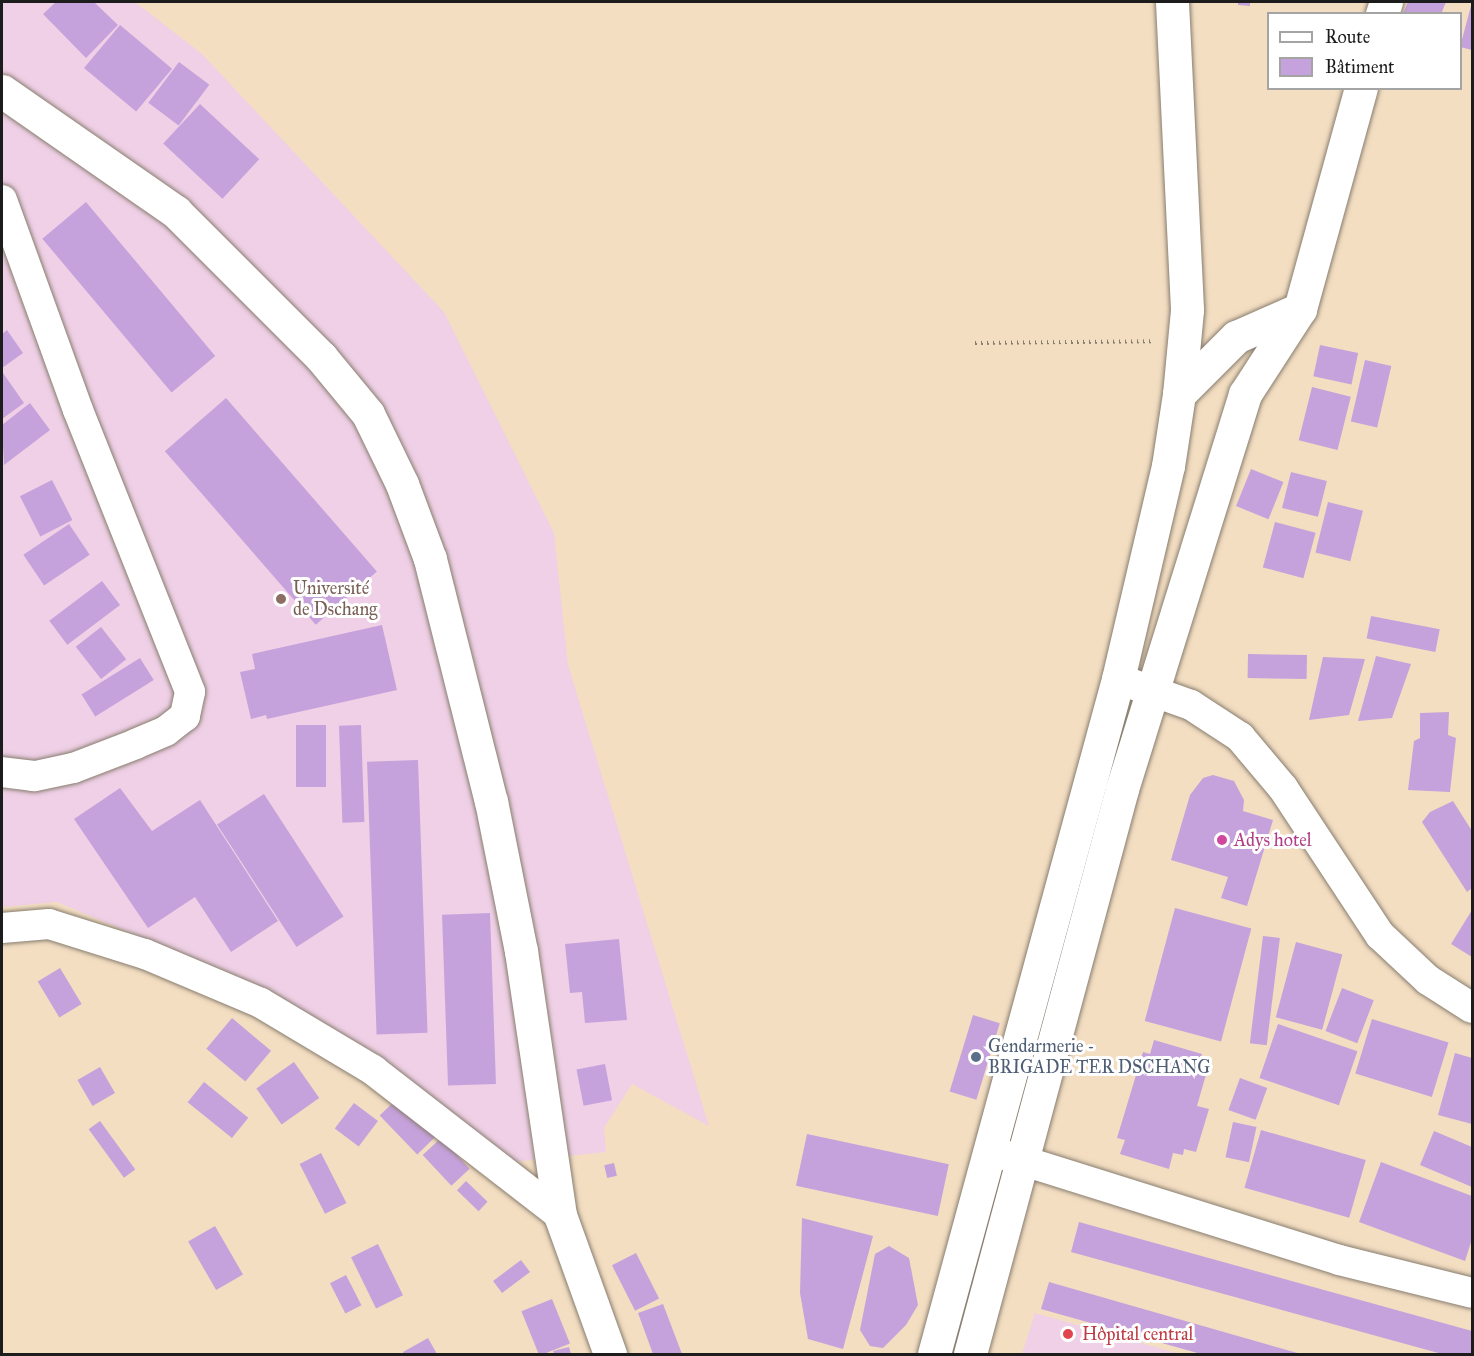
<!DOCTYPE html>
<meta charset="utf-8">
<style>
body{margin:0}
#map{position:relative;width:1474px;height:1356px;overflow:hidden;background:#f3dec2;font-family:"IM FELL Great Primer",serif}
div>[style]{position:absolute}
.built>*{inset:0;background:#efd0e6}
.building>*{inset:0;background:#c5a2db;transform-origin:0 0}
.path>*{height:4px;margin-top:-2px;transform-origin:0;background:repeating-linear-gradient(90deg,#887d6f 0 1.5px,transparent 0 6px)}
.roads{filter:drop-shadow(0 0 2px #887d6f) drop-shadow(0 0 2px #887d6f)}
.minor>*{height:30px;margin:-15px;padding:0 15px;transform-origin:15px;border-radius:15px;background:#fff}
.tertiary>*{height:33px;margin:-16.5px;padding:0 16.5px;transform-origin:16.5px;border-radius:16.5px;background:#fff}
.dots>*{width:16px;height:16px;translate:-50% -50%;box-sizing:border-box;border:3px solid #fff;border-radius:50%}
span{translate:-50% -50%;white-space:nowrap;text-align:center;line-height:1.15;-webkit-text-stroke:6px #fff;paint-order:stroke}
.education-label{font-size:18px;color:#785e54}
.left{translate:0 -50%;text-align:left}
.hotel-label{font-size:18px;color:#b23c85}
.service-label{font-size:18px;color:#4e5e75}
.health-label{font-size:18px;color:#be3a42}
.frame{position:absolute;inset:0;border:3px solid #1c1c1c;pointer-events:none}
.legend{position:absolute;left:1267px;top:12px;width:195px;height:78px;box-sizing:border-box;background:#fff;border:2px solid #a4a4a4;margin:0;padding:8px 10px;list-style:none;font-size:18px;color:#1c1c1c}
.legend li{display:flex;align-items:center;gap:12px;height:30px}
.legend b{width:30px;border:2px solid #a4a4a4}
</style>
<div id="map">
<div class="built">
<i style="clip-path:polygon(2px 2px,135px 2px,202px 54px,444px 312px,554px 533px,568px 665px,709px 1126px,632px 1084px,604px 1128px,606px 1152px,513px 1162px,261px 988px,57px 902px,2px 907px)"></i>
<i style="clip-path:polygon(1035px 1313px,1180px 1354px,1022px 1354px)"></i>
</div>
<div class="building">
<i style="clip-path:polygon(56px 2px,94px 2px,118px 25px,86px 58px,43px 14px)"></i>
<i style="clip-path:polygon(1238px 2px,1250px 2px,1250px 6px,1238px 5px)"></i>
<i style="clip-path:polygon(1408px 2px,1446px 2px,1441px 14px,1403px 14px)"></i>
<i style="clip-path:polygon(1472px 2px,1472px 50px,1460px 47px)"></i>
<i style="left:120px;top:25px;width:68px;height:56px;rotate:40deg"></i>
<i style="left:179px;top:62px;width:38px;height:51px;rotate:37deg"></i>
<i style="left:200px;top:104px;width:81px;height:54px;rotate:43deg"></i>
<i style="left:86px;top:202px;width:201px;height:57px;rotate:50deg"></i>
<i style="clip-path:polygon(7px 330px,23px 353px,2px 368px,2px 334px)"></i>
<i style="left:1320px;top:345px;width:39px;height:32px;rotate:12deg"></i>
<i style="left:1365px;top:360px;width:27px;height:63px;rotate:13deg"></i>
<i style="clip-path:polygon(3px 373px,24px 403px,2px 419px,2px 374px)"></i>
<i style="left:1312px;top:387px;width:40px;height:55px;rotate:14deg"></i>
<i style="left:226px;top:398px;width:230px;height:81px;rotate:49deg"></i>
<i style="clip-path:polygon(30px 403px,50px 430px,4px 465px,2px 425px)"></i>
<i style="left:1251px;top:469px;width:35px;height:40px;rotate:22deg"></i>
<i style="left:1291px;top:472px;width:37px;height:37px;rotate:14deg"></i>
<i style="left:52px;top:480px;width:45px;height:36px;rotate:63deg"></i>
<i style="left:1328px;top:502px;width:36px;height:52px;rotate:14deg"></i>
<i style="left:1275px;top:522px;width:42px;height:47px;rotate:15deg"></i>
<i style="left:69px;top:524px;width:37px;height:55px;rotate:56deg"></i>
<i style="left:102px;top:581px;width:30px;height:66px;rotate:53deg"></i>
<i style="left:1371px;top:616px;width:70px;height:23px;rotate:11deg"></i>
<i style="clip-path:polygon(382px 625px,397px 690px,267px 719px,266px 715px,251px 719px,240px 672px,255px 669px,252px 654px)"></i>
<i style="left:101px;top:627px;width:41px;height:32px;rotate:52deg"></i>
<i style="left:1248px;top:654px;width:59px;height:24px;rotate:1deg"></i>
<i style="clip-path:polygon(1376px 656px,1411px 664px,1392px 718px,1358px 721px)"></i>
<i style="clip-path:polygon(1323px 657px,1365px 659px,1349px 715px,1309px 720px)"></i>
<i style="left:140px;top:658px;width:26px;height:69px;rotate:58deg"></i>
<i style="clip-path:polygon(1449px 712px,1448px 735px,1456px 738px,1450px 792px,1408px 790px,1414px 741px,1420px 738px,1420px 713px)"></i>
<i style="left:296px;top:725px;width:30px;height:62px"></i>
<i style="left:361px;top:725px;width:97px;height:22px;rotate:88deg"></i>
<i style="left:418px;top:760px;width:273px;height:51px;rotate:88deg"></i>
<i style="clip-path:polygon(1213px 775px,1234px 781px,1244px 800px,1243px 811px,1273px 820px,1247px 906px,1221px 898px,1228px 877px,1171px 860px,1190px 795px,1203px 778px)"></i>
<i style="clip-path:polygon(120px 788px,152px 831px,200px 800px,278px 921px,231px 952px,195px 897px,148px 928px,74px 819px)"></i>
<i style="left:264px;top:794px;width:146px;height:56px;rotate:57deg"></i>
<i style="clip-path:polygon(1453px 801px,1472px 831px,1472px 888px,1467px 892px,1422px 822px,1430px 812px)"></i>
<i style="left:1175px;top:908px;width:79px;height:117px;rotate:15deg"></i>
<i style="clip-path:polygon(1472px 910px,1472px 957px,1451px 944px)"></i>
<i style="left:490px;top:913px;width:171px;height:48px;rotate:88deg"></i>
<i style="left:1263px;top:936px;width:17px;height:108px;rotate:7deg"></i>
<i style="clip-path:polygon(619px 939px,627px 1020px,585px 1023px,582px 992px,570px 993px,565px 944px)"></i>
<i style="left:1296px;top:942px;width:48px;height:78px;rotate:15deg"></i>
<i style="left:60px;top:968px;width:42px;height:26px;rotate:59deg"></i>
<i style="left:1342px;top:988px;width:34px;height:46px;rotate:21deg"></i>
<i style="left:973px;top:1015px;width:28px;height:80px;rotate:17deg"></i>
<i style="left:232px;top:1018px;width:51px;height:40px;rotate:40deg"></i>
<i style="left:1372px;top:1019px;width:80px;height:57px;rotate:17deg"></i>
<i style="left:1278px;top:1024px;width:84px;height:57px;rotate:19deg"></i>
<i style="clip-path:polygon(1154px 1040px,1202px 1054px,1198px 1068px,1207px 1071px,1197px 1106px,1209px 1109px,1196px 1152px,1184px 1149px,1183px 1155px,1173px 1153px,1169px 1169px,1120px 1154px,1125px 1140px,1117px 1138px,1143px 1052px,1150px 1054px)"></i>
<i style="clip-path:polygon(1455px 1053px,1472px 1058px,1472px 1124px,1438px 1115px)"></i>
<i style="left:294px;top:1062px;width:44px;height:46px;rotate:55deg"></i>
<i style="left:605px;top:1064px;width:37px;height:29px;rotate:79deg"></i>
<i style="left:100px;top:1067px;width:30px;height:26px;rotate:60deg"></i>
<i style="left:1240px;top:1078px;width:29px;height:34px;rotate:20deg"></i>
<i style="left:204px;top:1082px;width:57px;height:26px;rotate:39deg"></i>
<i style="left:402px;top:1094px;width:54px;height:31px;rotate:46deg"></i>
<i style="left:354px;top:1103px;width:30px;height:32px;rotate:37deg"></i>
<i style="left:100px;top:1121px;width:60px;height:14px;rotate:54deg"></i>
<i style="left:1233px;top:1122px;width:24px;height:36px;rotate:12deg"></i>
<i style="left:1261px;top:1130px;width:109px;height:60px;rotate:16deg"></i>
<i style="clip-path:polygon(1434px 1131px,1472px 1147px,1472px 1187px,1420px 1165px)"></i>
<i style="left:807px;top:1134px;width:145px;height:53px;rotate:12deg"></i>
<i style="left:441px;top:1138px;width:42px;height:25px;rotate:47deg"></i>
<i style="left:321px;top:1153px;width:56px;height:24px;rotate:63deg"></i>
<i style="clip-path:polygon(1381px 1162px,1472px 1196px,1472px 1239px,1465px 1261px,1359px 1222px)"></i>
<i style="left:614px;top:1163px;width:13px;height:10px;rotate:77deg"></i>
<i style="left:466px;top:1181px;width:30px;height:13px;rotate:44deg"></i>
<i style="clip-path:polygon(802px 1218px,873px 1236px,843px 1349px,808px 1339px,800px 1293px)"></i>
<i style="clip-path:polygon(1079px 1222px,1472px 1331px,1472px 1354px,1442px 1354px,1071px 1252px)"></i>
<i style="left:215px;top:1226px;width:56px;height:31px;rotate:60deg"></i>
<i style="left:378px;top:1244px;width:57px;height:30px;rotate:64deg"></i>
<i style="clip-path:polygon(889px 1246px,909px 1258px,918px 1305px,906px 1325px,883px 1348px,870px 1346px,860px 1330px,875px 1254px)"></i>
<i style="left:636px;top:1253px;width:51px;height:27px;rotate:63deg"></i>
<i style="left:521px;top:1260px;width:15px;height:35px;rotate:53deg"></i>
<i style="left:346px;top:1275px;width:34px;height:18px;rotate:63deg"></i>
<i style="clip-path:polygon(1049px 1282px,1301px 1354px,1201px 1354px,1041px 1309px)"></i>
<i style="left:552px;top:1299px;width:48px;height:33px;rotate:68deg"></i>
<i style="clip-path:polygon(663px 1304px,682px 1354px,653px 1354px,638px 1313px)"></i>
<i style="clip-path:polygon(428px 1338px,437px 1354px,404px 1354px,403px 1352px)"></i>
<i style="clip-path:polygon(569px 1347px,571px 1354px,554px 1354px,553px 1351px)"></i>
</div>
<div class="path">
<i style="left:975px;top:343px;width:178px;rotate:-0.6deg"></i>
</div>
<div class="roads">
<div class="minor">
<i style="left:2px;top:200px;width:223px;rotate:70.1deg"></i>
<i style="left:78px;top:410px;width:303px;rotate:68.3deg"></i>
<i style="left:190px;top:692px;width:25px;rotate:102deg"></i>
<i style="left:185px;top:716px;width:24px;rotate:142deg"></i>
<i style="left:166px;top:731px;width:33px;rotate:157deg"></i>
<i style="left:136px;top:744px;width:67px;rotate:159.1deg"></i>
<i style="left:73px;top:768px;width:40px;rotate:168deg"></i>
<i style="left:34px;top:776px;width:32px;rotate:-173deg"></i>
<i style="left:1118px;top:679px;width:77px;rotate:19.6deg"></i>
<i style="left:1191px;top:705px;width:59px;rotate:33.1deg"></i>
<i style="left:1240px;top:737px;width:67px;rotate:49.9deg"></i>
<i style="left:1283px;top:788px;width:176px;rotate:56.6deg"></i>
<i style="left:1380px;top:935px;width:66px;rotate:43.2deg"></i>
<i style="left:1428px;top:980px;width:52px;rotate:32.5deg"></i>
<i style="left:2px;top:928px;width:47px;rotate:-4.9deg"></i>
<i style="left:49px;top:924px;width:101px;rotate:17.4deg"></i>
<i style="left:145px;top:954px;width:126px;rotate:22.9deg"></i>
<i style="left:261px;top:1003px;width:131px;rotate:30.9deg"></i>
<i style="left:373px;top:1070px;width:237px;rotate:37.8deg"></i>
<i style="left:998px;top:1153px;width:357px;rotate:17.4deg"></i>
<i style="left:1339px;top:1260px;width:137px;rotate:13.9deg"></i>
</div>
<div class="tertiary">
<i style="left:1172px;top:2px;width:308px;rotate:87.2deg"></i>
<i style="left:1187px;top:310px;width:84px;rotate:95.4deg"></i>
<i style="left:1382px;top:14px;width:13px;rotate:-72deg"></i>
<i style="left:2px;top:91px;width:212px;rotate:34.8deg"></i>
<i style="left:176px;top:212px;width:205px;rotate:45deg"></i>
<i style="left:321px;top:357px;width:74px;rotate:50.5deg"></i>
<i style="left:368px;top:414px;width:78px;rotate:64.1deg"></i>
<i style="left:402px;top:484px;width:80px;rotate:69.5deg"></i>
<i style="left:430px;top:559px;width:250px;rotate:75.9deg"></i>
<i style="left:491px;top:801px;width:153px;rotate:78.7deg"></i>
<i style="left:521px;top:951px;width:267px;rotate:81.6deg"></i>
<i style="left:560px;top:1215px;width:148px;rotate:70.2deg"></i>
<i style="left:934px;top:1354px;width:700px;rotate:-74.75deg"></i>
<i style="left:1118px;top:679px;width:219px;rotate:-76.8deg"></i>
<i style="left:1168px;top:466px;width:73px;rotate:-81.3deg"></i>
<i style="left:1179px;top:394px;width:81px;rotate:-45deg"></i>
<i style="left:1236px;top:337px;width:70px;rotate:-23.6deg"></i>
<i style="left:970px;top:1354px;width:585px;rotate:-74.94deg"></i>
<i style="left:1122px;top:789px;width:414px;rotate:-72.7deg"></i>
<i style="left:1245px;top:394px;width:101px;rotate:-57.1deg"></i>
<i style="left:1300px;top:309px;width:229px;rotate:-74.6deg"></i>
</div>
</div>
<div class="dots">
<i style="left:281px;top:599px;background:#8d6e63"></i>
<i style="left:1222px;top:840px;background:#d1479c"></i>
<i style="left:976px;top:1057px;background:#5c6f8a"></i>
<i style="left:1068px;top:1334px;background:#e0444e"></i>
</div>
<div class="education-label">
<span class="left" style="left:293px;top:599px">Université<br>de Dschang</span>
</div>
<div class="hotel-label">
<span class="left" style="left:1234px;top:840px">Adys hotel</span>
</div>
<div class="service-label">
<span class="left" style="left:988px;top:1057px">Gendarmerie -<br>BRIGADE TER DSCHANG</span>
</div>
<div class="health-label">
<span class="left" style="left:1082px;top:1334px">Hôpital central</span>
</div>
<div class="frame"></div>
<ul class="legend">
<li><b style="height:8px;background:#fff"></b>Route</li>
<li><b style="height:16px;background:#c5a2db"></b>Bâtiment</li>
</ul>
</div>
